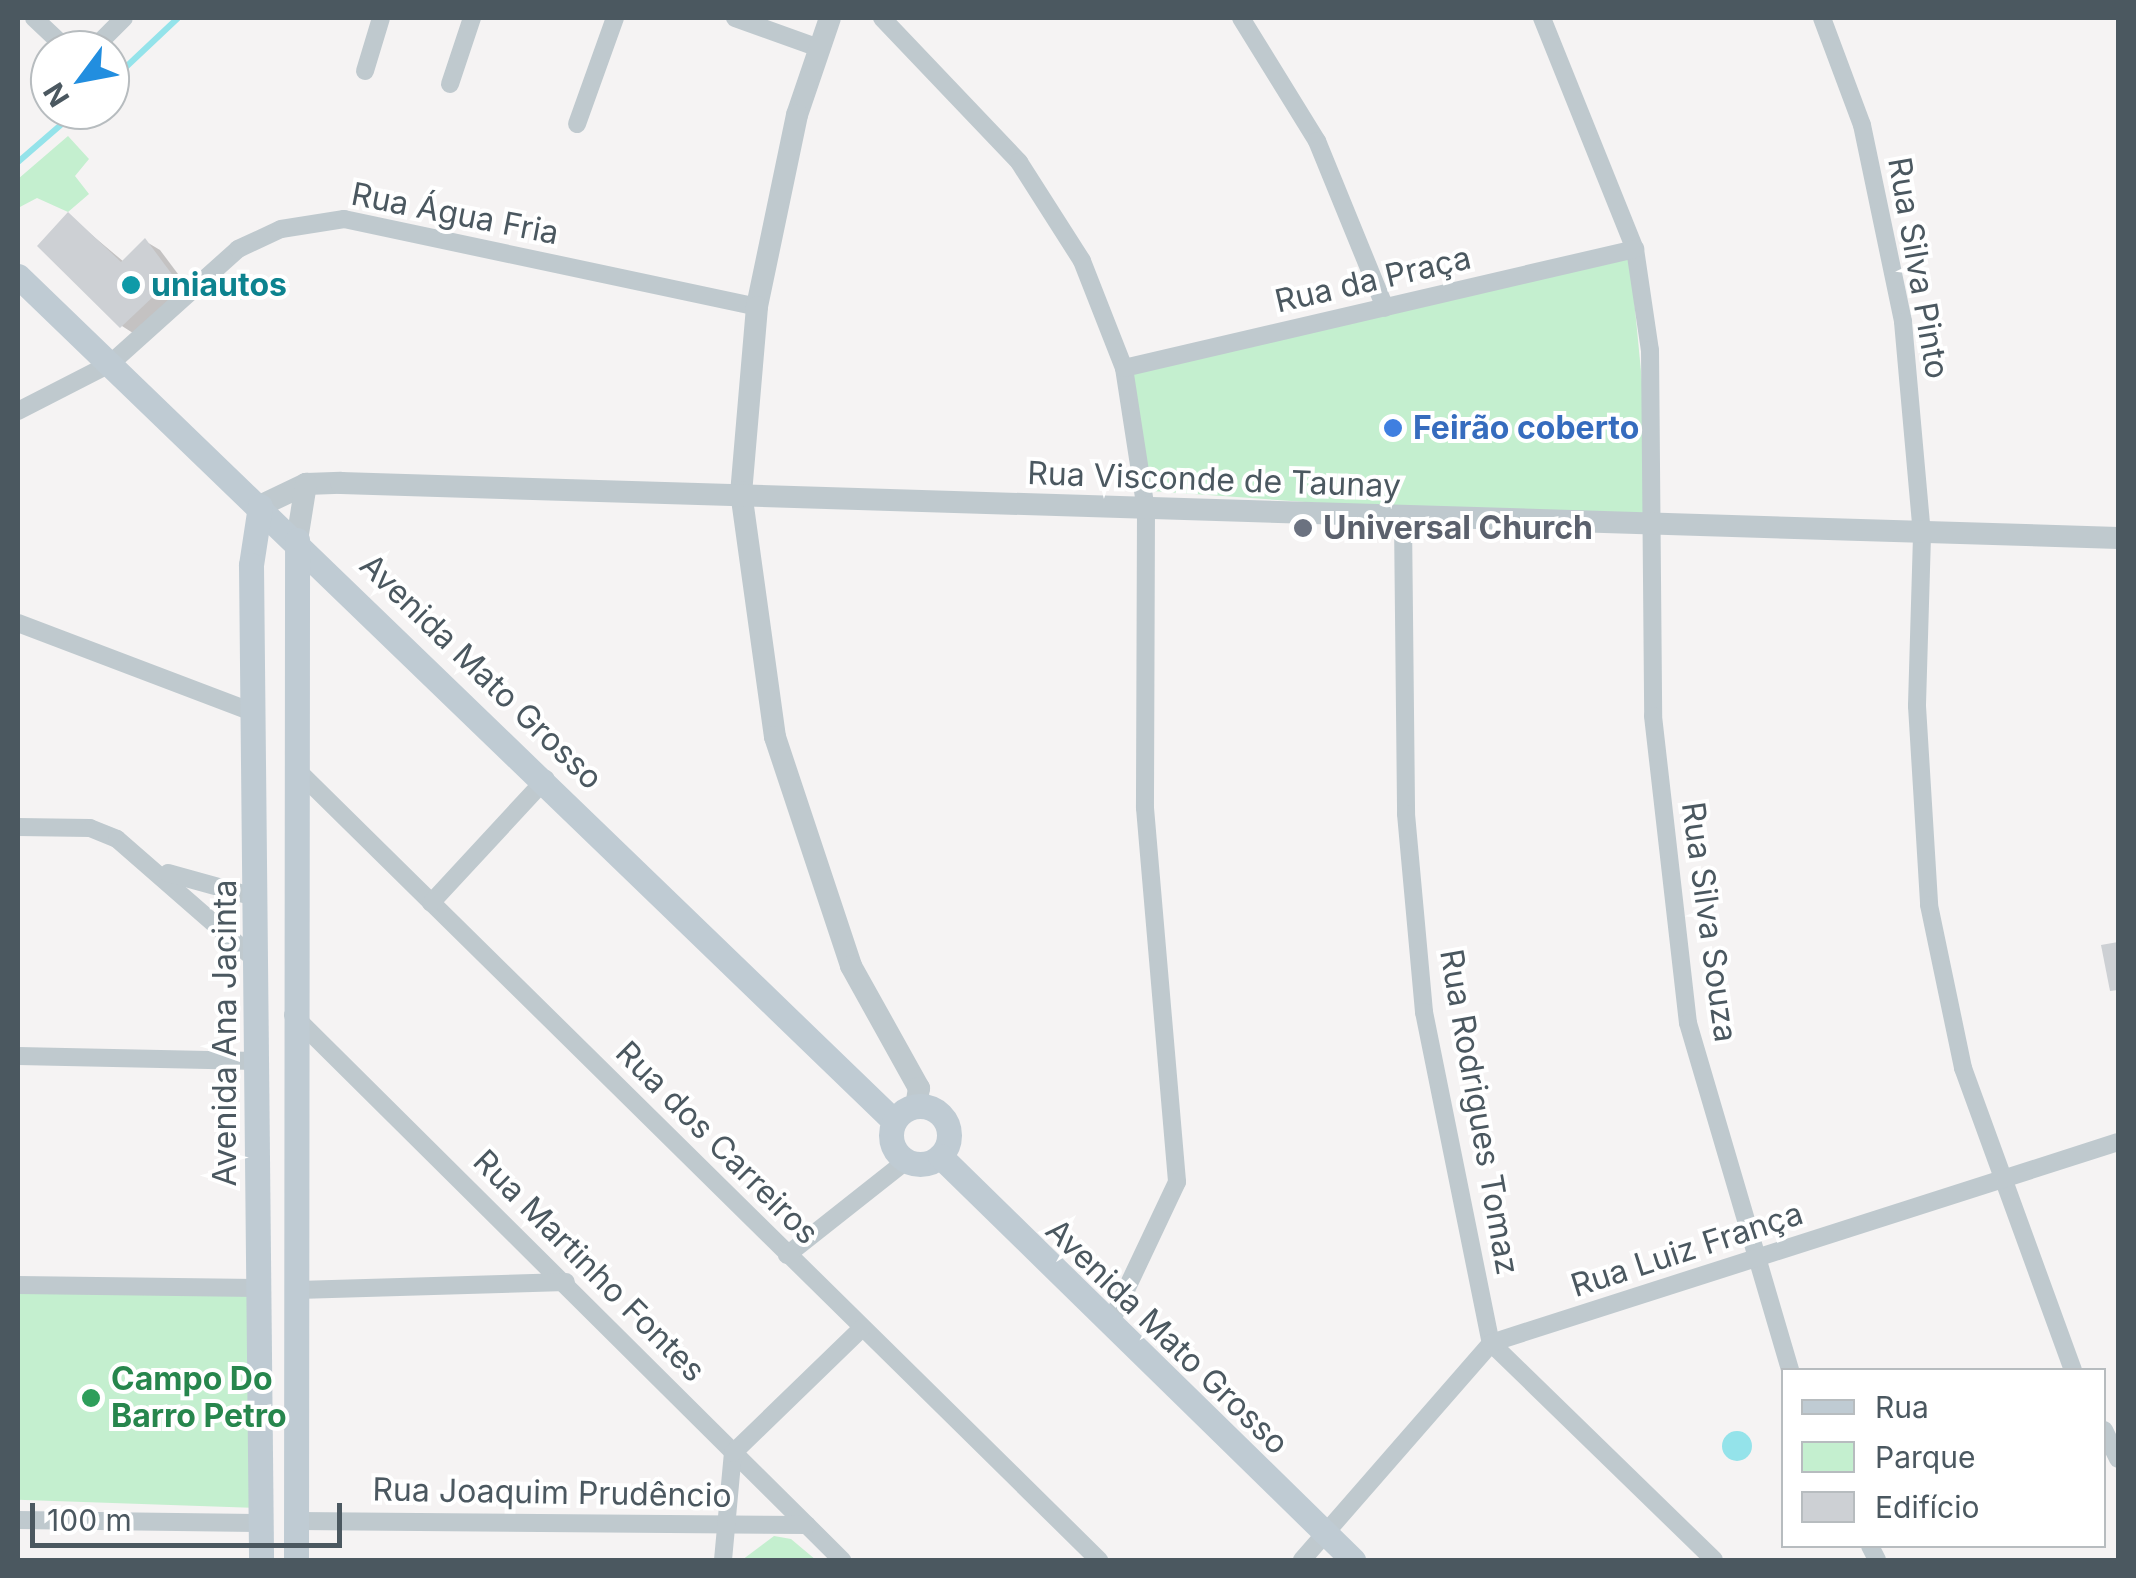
<!DOCTYPE html>
<meta charset="utf-8">
<style>
body{margin:0}
#map{position:relative;width:2136px;height:1578px;overflow:hidden;background:#f5f3f3;font-family:Inter,sans-serif}
div>[style]{position:absolute}
.green>*{inset:0;background:#c4efcf;transform-origin:0 0}
.water>*{inset:0;background:#94e3ea}
.round{border-radius:50%}
.shadow>*{inset:0;background:#0003}
.stream>*{height:6px;margin:-3px;padding:0 3px;transform-origin:3px;border-radius:3px;background:#94e3ea}
.building>*{inset:0;background:#cdd0d4}
.minor>*{height:18px;margin:-9px;padding:0 9px;transform-origin:9px;border-radius:9px;background:#bfc9ce}
.tertiary>*{height:22px;margin:-11px;padding:0 11px;transform-origin:11px;border-radius:11px;background:#bfc9ce}
.secondary>*{height:25px;margin:-12.5px;padding:0 12.5px;transform-origin:12.5px;border-radius:12.5px;background:#bfcbd3}
.secondary>.ring{margin:-12.5px;padding:0;box-sizing:content-box;background:none;border:25px solid #bfcbd3;border-radius:50%}
.dots>*{width:28px;height:28px;translate:-50% -50%;box-sizing:border-box;border:5px solid #fff;border-radius:50%}
span{translate:-50% -50%;white-space:nowrap;text-align:center;line-height:1.15;-webkit-text-stroke:8px #fff;paint-order:stroke}
.street-label{font-size:32px;color:#4b5860}
.culture-label{font-size:32px;color:#0d838f;font-weight:700}
.left{translate:0 -50%;text-align:left}
.shop-label{font-size:32px;color:#366cbe;font-weight:700}
.worship-label{font-size:32px;color:#5b616d;font-weight:700}
.leisure-label{font-size:32px;color:#27864d;font-weight:700}
.frame{position:absolute;inset:0;border:20px solid #4b5860;pointer-events:none}
.legend{position:absolute;left:1781px;top:1368px;width:325px;height:180px;box-sizing:border-box;background:#fff;border:2px solid #b7bcbf;margin:0;padding:12px 18px;list-style:none;font-size:30px;color:#4b5860}
.legend li{display:flex;align-items:center;gap:20px;height:50px}
.legend b{width:50px;border:2px solid #b7bcbf}
.north{position:absolute;left:30px;top:30px;width:100px;height:100px;box-sizing:border-box;background:#fff;border:2px solid #b7bcbf;border-radius:50%;rotate:238deg;font-size:28px;font-weight:700;line-height:40px;text-align:center;color:#4b5860}
.north::after{content:'';display:block;margin:auto;width:35px;height:45px;background:#228edf;clip-path:polygon(50% 0,100% 100%,50% 72%,0 100%)}
.scale{position:absolute;left:30px;top:1503px;width:312px;height:45px;box-sizing:border-box;border:5px solid #4b5860;border-top:0;padding-left:12px;font-size:30px;line-height:35px;white-space:nowrap;color:#4b5860;-webkit-text-stroke:8px #fff;paint-order:stroke}
</style>
<div id="map">
<div class="green">
<i style="clip-path:polygon(68px 136px,89px 159px,75px 176px,89px 194px,68px 212px,37px 198px,18px 208px,18px 179px)"></i>
<i style="clip-path:polygon(1630px 257px,1656px 527px,1152px 491px,1127px 371px)"></i>
<i style="left:258px;top:1296px;width:212px;height:240px;rotate:92deg"></i>
<i style="clip-path:polygon(774px 1536px,791px 1539px,816px 1560px,742px 1560px)"></i>
</div>
<div class="water">
<i class="round" style="left:1722px;top:1431px;width:30px;height:30px"></i>
</div>
<div class="shadow">
<i style="clip-path:polygon(68px 215px,124px 262px,145px 241px,160px 250px,187px 286px,136px 335px,122px 326px)"></i>
</div>
<div class="stream">
<i style="left:110px;top:82px;width:93px;rotate:-43.3deg"></i>
<i style="left:18px;top:162px;width:79px;rotate:-40.9deg"></i>
</div>
<div class="building">
<i style="clip-path:polygon(68px 212px,121px 262px,145px 238px,174px 277px,120px 328px,37px 246px)"></i>
<i style="clip-path:polygon(2118px 942px,2118px 990px,2110px 991px,2101px 945px)"></i>
</div>
<div class="minor">
<i style="left:34px;top:18px;width:47px;rotate:43.3deg"></i>
<i style="left:735px;top:18px;width:89px;rotate:19.7deg"></i>
<i style="left:882px;top:18px;width:199px;rotate:46.4deg"></i>
<i style="left:1019px;top:162px;width:117px;rotate:57.5deg"></i>
<i style="left:1082px;top:261px;width:115px;rotate:68.6deg"></i>
<i style="left:1124px;top:368px;width:144px;rotate:81.2deg"></i>
<i style="left:1146px;top:510px;width:298px;rotate:90.2deg"></i>
<i style="left:1145px;top:808px;width:375px;rotate:85.1deg"></i>
<i style="left:1177px;top:1182px;width:159px;rotate:115.3deg"></i>
<i style="left:1241px;top:18px;width:145px;rotate:58.3deg"></i>
<i style="left:1317px;top:141px;width:180px;rotate:67.8deg"></i>
<i style="left:1542px;top:18px;width:249px;rotate:68.1deg"></i>
<i style="left:1635px;top:249px;width:102px;rotate:81.6deg"></i>
<i style="left:1650px;top:350px;width:366px;rotate:89.5deg"></i>
<i style="left:1653px;top:716px;width:309px;rotate:83.5deg"></i>
<i style="left:1688px;top:1023px;width:362px;rotate:73.6deg"></i>
<i style="left:1822px;top:18px;width:114px;rotate:69.5deg"></i>
<i style="left:1862px;top:125px;width:201px;rotate:78.2deg"></i>
<i style="left:1903px;top:322px;width:215px;rotate:84.9deg"></i>
<i style="left:1922px;top:536px;width:170px;rotate:91.7deg"></i>
<i style="left:1917px;top:706px;width:199px;rotate:86.5deg"></i>
<i style="left:1929px;top:905px;width:167px;rotate:78.2deg"></i>
<i style="left:1963px;top:1068px;width:321px;rotate:70deg"></i>
<i style="left:92px;top:50px;width:45px;rotate:-45deg"></i>
<i style="left:365px;top:71px;width:55px;rotate:-73.2deg"></i>
<i style="left:450px;top:84px;width:70px;rotate:-71.6deg"></i>
<i style="left:577px;top:124px;width:113px;rotate:-70.3deg"></i>
<i style="left:1124px;top:368px;width:525px;rotate:-13.11deg"></i>
<i style="left:18px;top:411px;width:103px;rotate:-27.1deg"></i>
<i style="left:110px;top:364px;width:172px;rotate:-41.9deg"></i>
<i style="left:238px;top:249px;width:47px;rotate:-24.9deg"></i>
<i style="left:281px;top:229px;width:64px;rotate:-9deg"></i>
<i style="left:344px;top:219px;width:422px;rotate:12deg"></i>
<i style="left:1403px;top:520px;width:294px;rotate:89.4deg"></i>
<i style="left:1406px;top:814px;width:199px;rotate:84.8deg"></i>
<i style="left:1424px;top:1012px;width:338px;rotate:78.6deg"></i>
<i style="left:1491px;top:1343px;width:311px;rotate:44.2deg"></i>
<i style="left:18px;top:623px;width:250px;rotate:20.8deg"></i>
<i style="left:295px;top:768px;width:1129px;rotate:44.57deg"></i>
<i style="left:18px;top:827px;width:72px;rotate:0.8deg"></i>
<i style="left:90px;top:828px;width:29px;rotate:22deg"></i>
<i style="left:117px;top:839px;width:187px;rotate:41.1deg"></i>
<i style="left:168px;top:873px;width:93px;rotate:15.5deg"></i>
<i style="left:431px;top:903px;width:169px;rotate:-47.2deg"></i>
<i style="left:293px;top:1015px;width:774px;rotate:44.79deg"></i>
<i style="left:18px;top:1056px;width:238px;rotate:1.2deg"></i>
<i style="left:787px;top:1255px;width:152px;rotate:-38.3deg"></i>
<i style="left:18px;top:1285px;width:242px;rotate:0.7deg"></i>
<i style="left:298px;top:1290px;width:268px;rotate:-1.7deg"></i>
<i style="left:2104px;top:1430px;width:32px;rotate:64deg"></i>
<i style="left:18px;top:1520px;width:243px;rotate:0.7deg"></i>
<i style="left:297px;top:1521px;width:510px;rotate:0.45deg"></i>
<i style="left:1870px;top:1546px;width:16px;rotate:63deg"></i>
<i style="left:723px;top:1560px;width:107px;rotate:-84.7deg"></i>
<i style="left:733px;top:1453px;width:180px;rotate:-44.1deg"></i>
<i style="left:1302px;top:1560px;width:288px;rotate:-48.9deg"></i>
<i style="left:1491px;top:1343px;width:658px;rotate:-17.77deg"></i>
</div>
<div class="tertiary">
<i style="left:830px;top:18px;width:102px;rotate:108.8deg"></i>
<i style="left:797px;top:115px;width:196px;rotate:101.8deg"></i>
<i style="left:757px;top:307px;width:186px;rotate:94.9deg"></i>
<i style="left:741px;top:492px;width:247px;rotate:82.1deg"></i>
<i style="left:775px;top:737px;width:241px;rotate:71.6deg"></i>
<i style="left:851px;top:966px;width:140px;rotate:60.9deg"></i>
<i style="left:919px;top:1088px;width:18px;rotate:99deg"></i>
<i style="left:260px;top:506px;width:51px;rotate:-25.6deg"></i>
<i style="left:306px;top:484px;width:35px;rotate:-2deg"></i>
<i style="left:341px;top:483px;width:1778px;rotate:1.77deg"></i>
<i style="left:297px;top:540px;width:57px;rotate:-80.9deg"></i>
</div>
<div class="secondary">
<i style="left:18px;top:276px;width:1217px;rotate:43.97deg"></i>
<i style="left:260px;top:506px;width:60px;rotate:98.7deg"></i>
<i style="left:251px;top:565px;width:995px;rotate:89.42deg"></i>
<i class="ring" style="left:891px;top:1106px;width:33px;height:33px"></i>
<i style="left:940px;top:1156px;width:578px;rotate:44.37deg"></i>
<i style="left:296px;top:1560px;width:1020px;rotate:-89.94deg"></i>
</div>
<div class="dots">
<i style="left:131px;top:285px;background:#0f9aa8"></i>
<i style="left:1393px;top:428px;background:#3f7fe0"></i>
<i style="left:1303px;top:528px;background:#6b7280"></i>
<i style="left:91px;top:1398px;background:#2e9e5b"></i>
</div>
<div class="street-label">
<span style="left:455px;top:214px;rotate:11deg">Rua Água Fria</span>
<span style="left:1918px;top:268px;rotate:80deg">Rua Silva Pinto</span>
<span style="left:1373px;top:280px;rotate:-13deg">Rua da Praça</span>
<span style="left:1214px;top:480px;rotate:2deg">Rua Visconde de Taunay</span>
<span style="left:481px;top:672px;rotate:44deg">Avenida Mato Grosso</span>
<span style="left:1709px;top:922px;rotate:82deg">Rua Silva Souza</span>
<span style="left:225px;top:1033px;rotate:-90deg">Avenida Ana Jacinta</span>
<span style="left:1479px;top:1112px;rotate:80deg">Rua Rodrigues Tomaz</span>
<span style="left:717px;top:1143px;rotate:45deg">Rua dos Carreiros</span>
<span style="left:1687px;top:1250px;rotate:-18deg">Rua Luiz França</span>
<span style="left:589px;top:1266px;rotate:45deg">Rua Martinho Fontes</span>
<span style="left:1167px;top:1337px;rotate:44deg">Avenida Mato Grosso</span>
<span style="left:552px;top:1493px;rotate:1deg">Rua Joaquim Prudêncio</span>
</div>
<div class="culture-label">
<span class="left" style="left:151px;top:285px">uniautos</span>
</div>
<div class="shop-label">
<span class="left" style="left:1413px;top:428px">Feirão coberto</span>
</div>
<div class="worship-label">
<span class="left" style="left:1323px;top:528px">Universal Church</span>
</div>
<div class="leisure-label">
<span class="left" style="left:111px;top:1398px">Campo Do<br>Barro Petro</span>
</div>
<div class="frame"></div>
<ul class="legend">
<li><b style="height:12px;background:#bfcbd3"></b>Rua</li>
<li><b style="height:28px;background:#c4efcf"></b>Parque</li>
<li><b style="height:28px;background:#cdd0d4"></b>Edifício</li>
</ul>
<div class="north">N</div>
<div class="scale">100 m</div>
</div>
